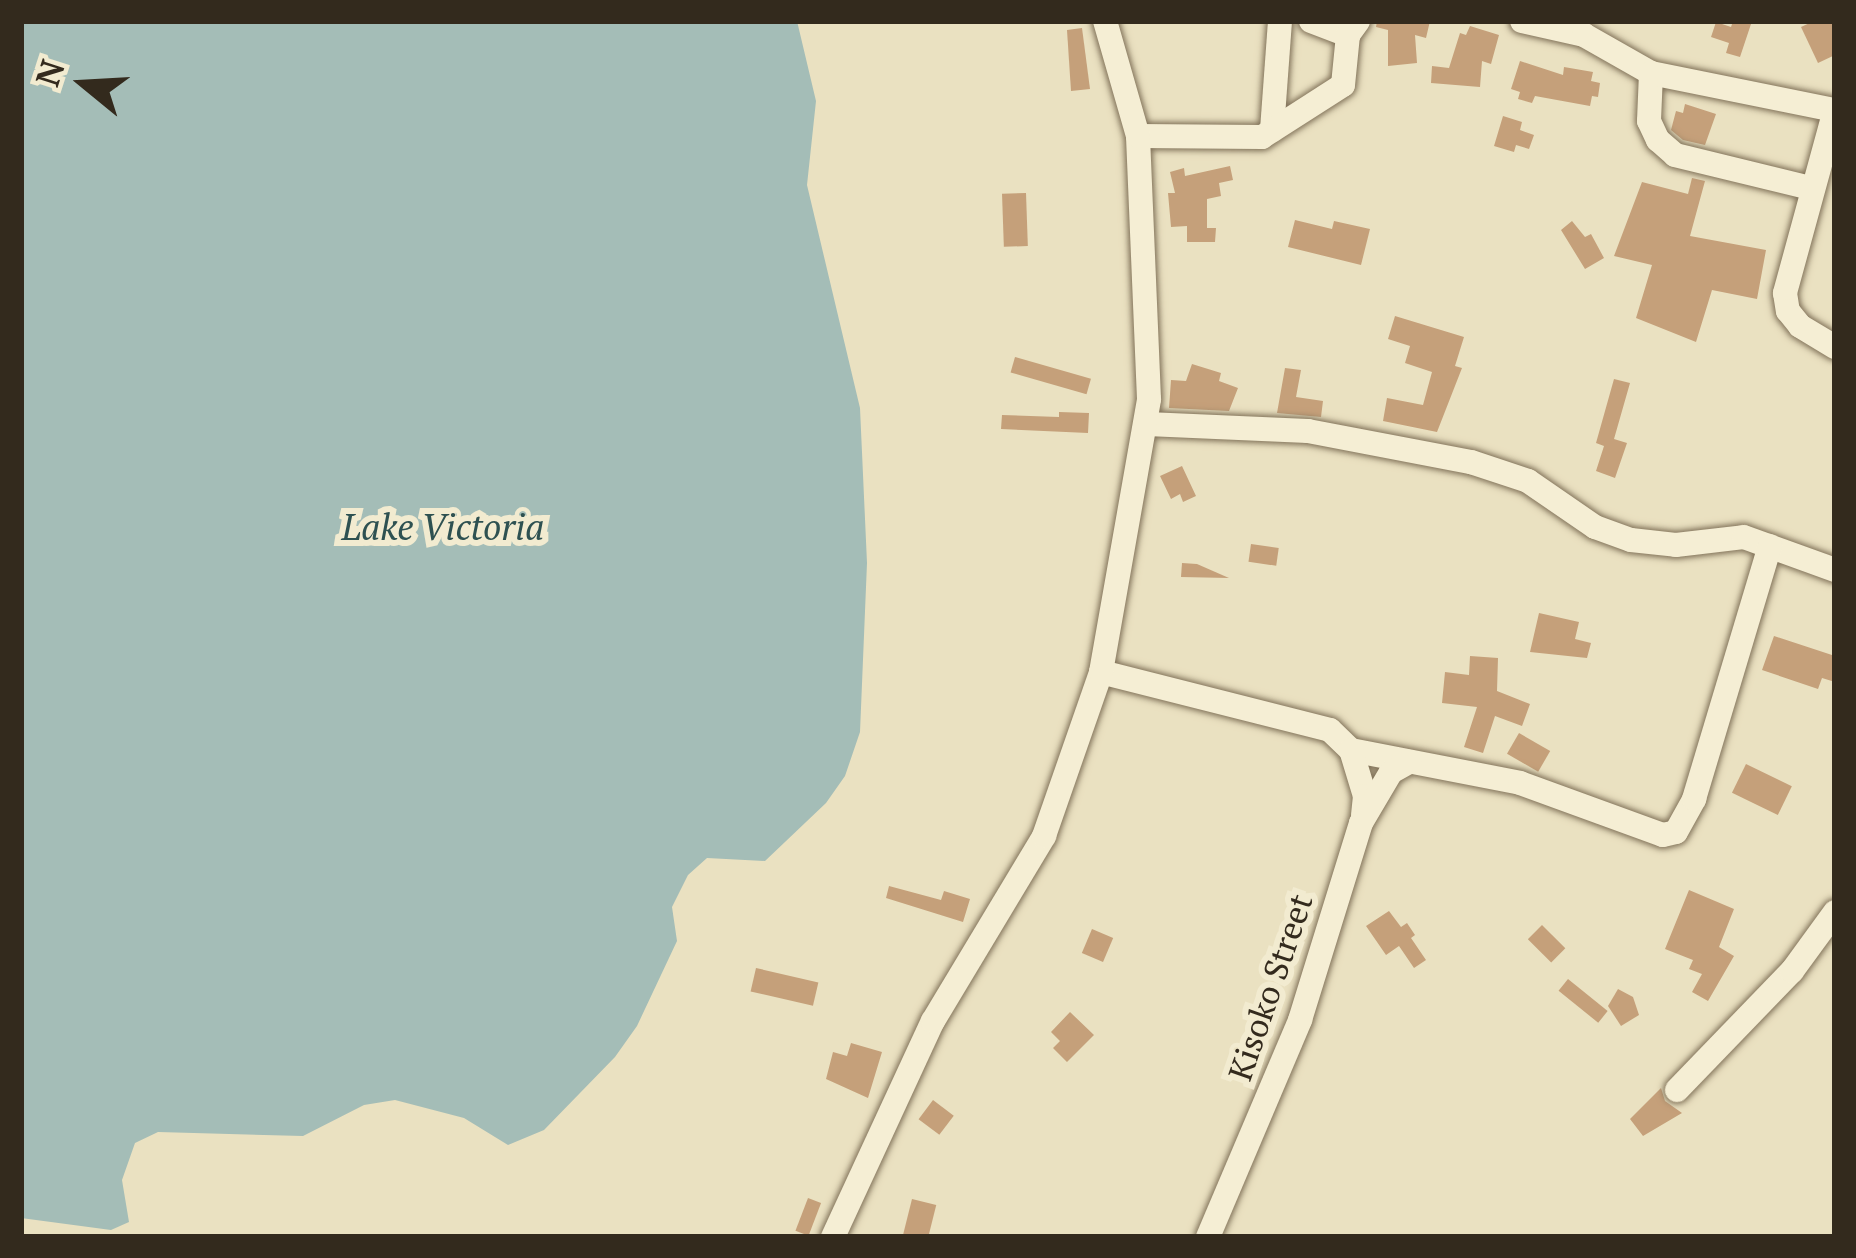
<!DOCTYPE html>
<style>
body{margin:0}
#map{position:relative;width:1856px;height:1258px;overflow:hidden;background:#eae1c1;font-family:"PT Serif",serif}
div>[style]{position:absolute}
.water>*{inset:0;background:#a4bdb7}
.building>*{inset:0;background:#c5a07a;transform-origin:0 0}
.roads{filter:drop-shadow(0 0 3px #82735a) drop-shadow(0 0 3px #82735a)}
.minor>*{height:24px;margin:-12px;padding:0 12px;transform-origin:12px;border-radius:12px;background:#f5eed4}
span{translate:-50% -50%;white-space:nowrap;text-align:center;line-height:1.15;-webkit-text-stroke:12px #f2ebd0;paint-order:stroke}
.street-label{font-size:33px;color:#332a1d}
.water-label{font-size:36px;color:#2e5151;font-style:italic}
.frame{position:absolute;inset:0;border:24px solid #332a1d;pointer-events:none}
.north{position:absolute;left:24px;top:24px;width:120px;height:120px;-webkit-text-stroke:9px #f2ebd0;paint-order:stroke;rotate:288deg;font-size:33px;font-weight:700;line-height:48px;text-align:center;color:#332a1d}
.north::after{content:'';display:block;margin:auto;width:42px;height:54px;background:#332a1d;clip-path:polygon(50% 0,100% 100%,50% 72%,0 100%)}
</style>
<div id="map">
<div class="water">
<i style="clip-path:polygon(21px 21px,797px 21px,816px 101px,807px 185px,860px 408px,867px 563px,860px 732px,845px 776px,826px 803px,765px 861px,707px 858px,688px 875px,672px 907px,677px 941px,637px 1026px,615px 1057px,544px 1130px,508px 1145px,464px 1118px,395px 1100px,364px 1105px,303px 1136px,158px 1132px,135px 1143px,122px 1180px,129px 1222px,111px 1230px,21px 1218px)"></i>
</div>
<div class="building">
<i style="clip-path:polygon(1377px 21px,1430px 21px,1426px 38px,1415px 35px,1417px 63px,1388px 66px,1388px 30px,1376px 27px)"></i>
<i style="clip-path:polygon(1733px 21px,1752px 21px,1740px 57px,1726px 53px,1729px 43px,1711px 37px,1716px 22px,1731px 27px)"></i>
<i style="clip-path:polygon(1814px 21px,1835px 21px,1835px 55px,1818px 63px,1801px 27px)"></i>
<i style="clip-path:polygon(1470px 26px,1499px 35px,1491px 64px,1482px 61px,1480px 87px,1431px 83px,1432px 66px,1449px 68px,1460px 33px,1466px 35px)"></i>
<i style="clip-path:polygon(1082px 28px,1090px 89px,1071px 91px,1067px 30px)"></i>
<i style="clip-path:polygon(1520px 61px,1563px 75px,1564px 67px,1593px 72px,1591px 81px,1600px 83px,1598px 97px,1592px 96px,1590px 106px,1535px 96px,1532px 103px,1518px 99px,1520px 92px,1511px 89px)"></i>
<i style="clip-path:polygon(1685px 104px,1716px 114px,1705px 145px,1683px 140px,1671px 130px,1676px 111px,1683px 113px)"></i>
<i style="clip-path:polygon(1503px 116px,1522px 122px,1520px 130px,1534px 135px,1529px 149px,1516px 145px,1514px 152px,1494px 146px)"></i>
<i style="clip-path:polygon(1230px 166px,1233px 180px,1219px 183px,1221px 196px,1207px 199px,1207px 228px,1216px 228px,1215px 242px,1187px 242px,1187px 226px,1171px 227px,1168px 193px,1175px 193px,1170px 172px,1184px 168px,1185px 176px)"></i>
<i style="clip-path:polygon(1692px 178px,1705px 181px,1690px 236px,1766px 250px,1757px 299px,1712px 290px,1696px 342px,1636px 318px,1652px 265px,1614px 256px,1642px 182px,1688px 194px)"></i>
<i style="left:1026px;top:193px;width:53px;height:24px;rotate:88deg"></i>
<i style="clip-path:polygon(1295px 220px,1332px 229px,1334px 221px,1370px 229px,1361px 265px,1288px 247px)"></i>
<i style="clip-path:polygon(1572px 221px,1585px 237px,1591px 234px,1604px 258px,1585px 269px,1561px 230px)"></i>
<i style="clip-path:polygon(1395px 316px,1464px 337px,1455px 366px,1462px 368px,1437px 432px,1383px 421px,1387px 398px,1423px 405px,1432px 372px,1405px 363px,1410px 346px,1388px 339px)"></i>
<i style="left:1015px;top:357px;width:79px;height:16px;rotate:16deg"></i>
<i style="clip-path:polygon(1192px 364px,1221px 373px,1219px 381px,1238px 388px,1229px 411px,1169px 408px,1171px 380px,1186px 381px)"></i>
<i style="clip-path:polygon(1285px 368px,1301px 370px,1296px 397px,1323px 401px,1321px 417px,1277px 413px)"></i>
<i style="clip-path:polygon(1614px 379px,1630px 383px,1614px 439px,1627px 443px,1615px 478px,1596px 471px,1604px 446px,1596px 443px)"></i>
<i style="clip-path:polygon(1059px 412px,1089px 413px,1088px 433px,1001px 429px,1002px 415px,1059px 417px)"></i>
<i style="clip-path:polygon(1182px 466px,1196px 496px,1183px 502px,1180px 494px,1171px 499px,1160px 476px)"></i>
<i style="left:1251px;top:544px;width:28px;height:18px;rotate:8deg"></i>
<i style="clip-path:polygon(1182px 563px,1197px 564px,1229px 578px,1181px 577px)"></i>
<i style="clip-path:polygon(1539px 613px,1579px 622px,1575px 639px,1591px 643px,1587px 658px,1530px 652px)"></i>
<i style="clip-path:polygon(1774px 636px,1835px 656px,1835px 682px,1822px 678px,1818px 689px,1762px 670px)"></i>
<i style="clip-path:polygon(1470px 656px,1498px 658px,1497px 691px,1530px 704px,1522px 726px,1495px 716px,1483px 753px,1464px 747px,1477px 707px,1442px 703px,1445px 672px,1469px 675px)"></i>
<i style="left:1519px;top:733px;width:36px;height:24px;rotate:30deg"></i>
<i style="left:1746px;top:764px;width:51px;height:32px;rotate:26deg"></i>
<i style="clip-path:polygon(889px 886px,941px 900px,944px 891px,970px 899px,963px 922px,886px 898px)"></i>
<i style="clip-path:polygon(1689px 890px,1734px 909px,1719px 947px,1734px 956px,1708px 1001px,1692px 992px,1702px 974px,1689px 969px,1693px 960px,1665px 949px)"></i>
<i style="clip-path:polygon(1389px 911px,1401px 927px,1407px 923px,1415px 935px,1411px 938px,1426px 960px,1414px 968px,1399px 946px,1386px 955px,1366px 926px)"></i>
<i style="left:1542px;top:925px;width:33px;height:20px;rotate:45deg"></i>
<i style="left:1092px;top:929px;width:23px;height:26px;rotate:23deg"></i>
<i style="left:756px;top:968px;width:64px;height:24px;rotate:13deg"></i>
<i style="left:1568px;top:979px;width:51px;height:15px;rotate:39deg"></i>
<i style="clip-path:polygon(1618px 989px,1633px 997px,1639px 1015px,1621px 1026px,1608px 1006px)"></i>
<i style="clip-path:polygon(1070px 1012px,1094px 1035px,1067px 1062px,1053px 1048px,1060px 1041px,1051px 1032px)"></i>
<i style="clip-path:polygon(851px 1043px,882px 1052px,868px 1098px,826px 1079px,833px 1052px,847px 1056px)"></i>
<i style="clip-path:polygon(1661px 1088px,1665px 1101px,1682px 1113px,1643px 1136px,1630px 1119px)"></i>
<i style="left:933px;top:1100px;width:26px;height:24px;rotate:37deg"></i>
<i style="left:808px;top:1198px;width:14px;height:35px;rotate:21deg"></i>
<i style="left:912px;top:1199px;width:25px;height:36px;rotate:14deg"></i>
</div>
<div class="roads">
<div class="minor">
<i style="left:1311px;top:21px;width:40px;rotate:21deg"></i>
<i style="left:1522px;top:21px;width:64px;rotate:12.7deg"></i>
<i style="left:1584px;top:35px;width:77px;rotate:29.6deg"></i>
<i style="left:1651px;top:73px;width:48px;rotate:92.4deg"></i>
<i style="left:1649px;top:121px;width:21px;rotate:65deg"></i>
<i style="left:1658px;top:140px;width:23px;rotate:41deg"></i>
<i style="left:1675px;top:155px;width:139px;rotate:13.7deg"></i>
<i style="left:1651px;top:73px;width:188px;rotate:11.4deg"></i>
<i style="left:1835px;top:110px;width:190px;rotate:105.3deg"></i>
<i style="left:1785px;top:293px;width:18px;rotate:81deg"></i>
<i style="left:1788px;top:311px;width:19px;rotate:51deg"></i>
<i style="left:1800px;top:326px;width:41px;rotate:31deg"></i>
<i style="left:1272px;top:130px;width:109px;rotate:-85.8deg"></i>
<i style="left:1138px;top:136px;width:124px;rotate:0.5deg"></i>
<i style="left:1262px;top:137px;width:96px;rotate:-32.7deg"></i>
<i style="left:1343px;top:85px;width:50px;rotate:-84.3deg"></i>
<i style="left:1348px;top:35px;width:17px;rotate:-54deg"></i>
<i style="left:1147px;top:424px;width:161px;rotate:2.5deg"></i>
<i style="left:1308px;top:431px;width:166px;rotate:10.8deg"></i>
<i style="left:1471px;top:462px;width:60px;rotate:18.4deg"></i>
<i style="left:1528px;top:481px;width:81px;rotate:34.5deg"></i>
<i style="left:1595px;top:527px;width:38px;rotate:20deg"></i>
<i style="left:1631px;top:540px;width:45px;rotate:6.3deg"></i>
<i style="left:1676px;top:545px;width:68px;rotate:-6.7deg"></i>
<i style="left:1744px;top:537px;width:97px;rotate:19.9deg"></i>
<i style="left:1101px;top:672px;width:236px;rotate:14.2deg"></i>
<i style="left:1330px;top:730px;width:29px;rotate:44deg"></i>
<i style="left:1351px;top:750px;width:172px;rotate:11deg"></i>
<i style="left:1520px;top:783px;width:152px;rotate:20deg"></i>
<i style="left:1663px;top:835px;width:13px;rotate:-13deg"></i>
<i style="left:1676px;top:832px;width:38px;rotate:-61deg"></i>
<i style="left:1694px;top:799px;width:264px;rotate:-73.3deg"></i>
<i style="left:1351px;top:750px;width:48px;rotate:73.1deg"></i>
<i style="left:1365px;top:796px;width:19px;rotate:96deg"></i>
<i style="left:1677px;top:1090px;width:165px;rotate:-46deg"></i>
<i style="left:1792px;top:971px;width:73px;rotate:-53.9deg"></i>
<i style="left:833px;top:1237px;width:238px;rotate:-65.2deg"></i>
<i style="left:933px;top:1021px;width:216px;rotate:-59deg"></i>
<i style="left:1044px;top:836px;width:174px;rotate:-70.8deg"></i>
<i style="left:1101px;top:672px;width:277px;rotate:-80deg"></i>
<i style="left:1149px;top:399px;width:263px;rotate:-92.4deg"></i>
<i style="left:1138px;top:136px;width:120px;rotate:-106deg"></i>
<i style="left:1208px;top:1237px;width:236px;rotate:-67deg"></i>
<i style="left:1300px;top:1020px;width:206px;rotate:-72.8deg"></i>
<i style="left:1361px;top:823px;width:59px;rotate:-59.5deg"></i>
<i style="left:1391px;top:772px;width:21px;rotate:-29deg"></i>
</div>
</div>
<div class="street-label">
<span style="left:1270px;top:987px;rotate:-71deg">Kisoko Street</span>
</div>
<div class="water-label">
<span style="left:443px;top:527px">Lake Victoria</span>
</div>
<div class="frame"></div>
<div class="north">N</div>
</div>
